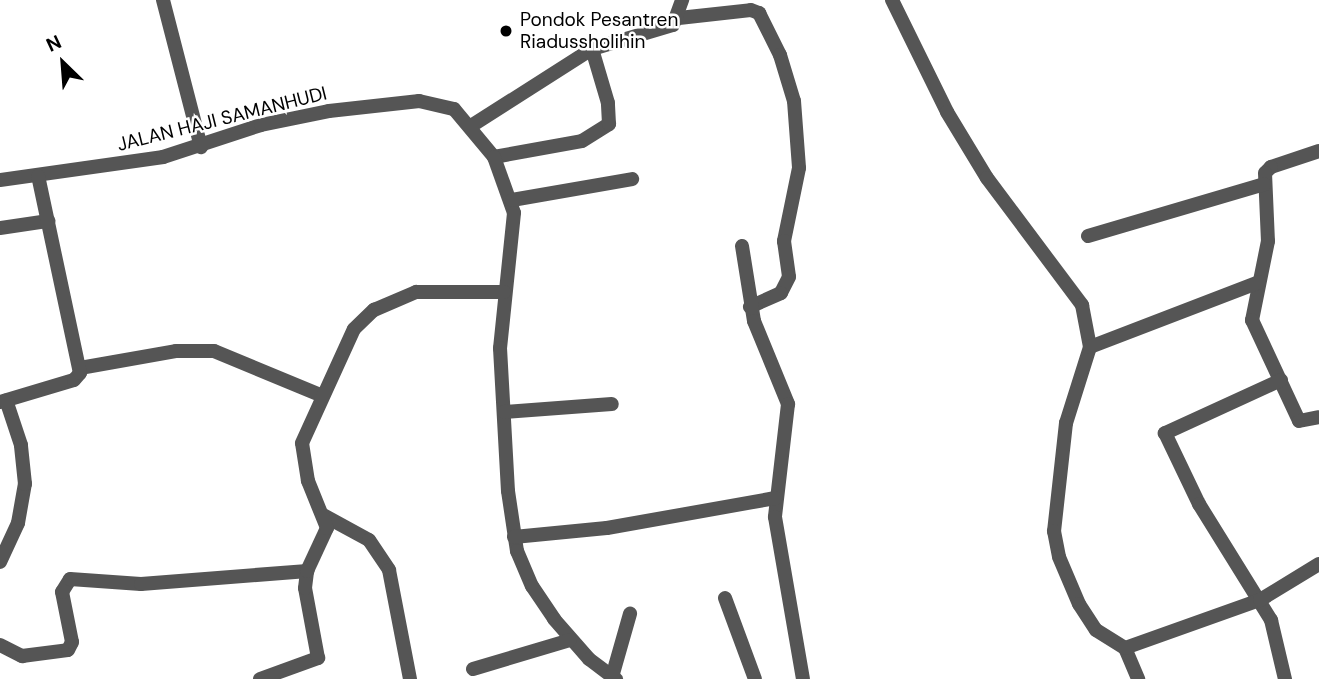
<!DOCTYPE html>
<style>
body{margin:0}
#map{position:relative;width:1319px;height:679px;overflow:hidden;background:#fff;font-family:"DM Sans",sans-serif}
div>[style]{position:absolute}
.minor>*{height:14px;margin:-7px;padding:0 7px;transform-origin:7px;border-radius:7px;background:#555}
.dots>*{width:19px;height:19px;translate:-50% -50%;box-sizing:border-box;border:4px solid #fff;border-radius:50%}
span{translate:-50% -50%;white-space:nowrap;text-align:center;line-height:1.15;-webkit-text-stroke:5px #fff;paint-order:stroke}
.poi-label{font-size:19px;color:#000}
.left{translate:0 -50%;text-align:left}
.street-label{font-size:19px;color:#000}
.north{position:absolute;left:28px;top:28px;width:70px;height:70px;-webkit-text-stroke:5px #fff;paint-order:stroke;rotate:335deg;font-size:19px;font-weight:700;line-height:28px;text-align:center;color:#000}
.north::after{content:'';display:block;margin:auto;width:24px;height:32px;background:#000;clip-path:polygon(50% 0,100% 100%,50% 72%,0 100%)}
</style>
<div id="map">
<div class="minor">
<i style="left:163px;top:0;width:152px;rotate:75.5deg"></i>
<i style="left:892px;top:0;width:125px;rotate:63.8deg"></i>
<i style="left:947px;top:112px;width:77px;rotate:58.8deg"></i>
<i style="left:987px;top:178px;width:159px;rotate:53.2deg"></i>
<i style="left:1082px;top:305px;width:43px;rotate:79.2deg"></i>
<i style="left:1090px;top:347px;width:80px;rotate:107.5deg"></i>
<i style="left:1066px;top:423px;width:109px;rotate:96.3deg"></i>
<i style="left:1054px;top:531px;width:26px;rotate:79deg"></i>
<i style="left:1059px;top:557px;width:51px;rotate:66.9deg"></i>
<i style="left:1079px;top:604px;width:31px;rotate:57deg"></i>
<i style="left:1096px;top:630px;width:34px;rotate:32deg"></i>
<i style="left:1125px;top:648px;width:34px;rotate:67deg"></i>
<i style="left:679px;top:18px;width:72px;rotate:-6.3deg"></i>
<i style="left:751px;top:10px;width:9px;rotate:21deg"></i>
<i style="left:759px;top:13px;width:47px;rotate:63.4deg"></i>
<i style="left:780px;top:55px;width:48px;rotate:73.1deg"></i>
<i style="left:794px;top:101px;width:67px;rotate:85.7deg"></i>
<i style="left:799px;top:168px;width:75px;rotate:101.6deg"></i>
<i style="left:784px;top:241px;width:36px;rotate:82deg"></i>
<i style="left:789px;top:277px;width:18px;rotate:117deg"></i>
<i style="left:781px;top:293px;width:34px;rotate:156deg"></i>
<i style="left:471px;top:126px;width:143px;rotate:-32.5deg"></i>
<i style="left:592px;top:49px;width:84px;rotate:-16.5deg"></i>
<i style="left:673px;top:25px;width:27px;rotate:-70deg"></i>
<i style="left:1319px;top:151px;width:51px;rotate:161.6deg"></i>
<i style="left:1271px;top:167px;width:8px;rotate:135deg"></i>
<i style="left:1265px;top:173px;width:68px;rotate:87.5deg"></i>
<i style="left:1268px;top:241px;width:81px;rotate:101.4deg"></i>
<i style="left:1252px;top:320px;width:111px;rotate:65deg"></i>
<i style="left:1299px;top:421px;width:20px;rotate:-11deg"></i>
<i style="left:494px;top:157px;width:89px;rotate:-10.3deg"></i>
<i style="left:582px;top:141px;width:32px;rotate:-32deg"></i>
<i style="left:609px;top:124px;width:21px;rotate:-93deg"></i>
<i style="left:608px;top:103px;width:56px;rotate:-106.5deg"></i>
<i style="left:0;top:180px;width:165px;rotate:-8deg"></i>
<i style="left:163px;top:157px;width:103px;rotate:-18.1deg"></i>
<i style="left:261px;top:125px;width:69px;rotate:-11.6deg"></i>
<i style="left:329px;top:111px;width:91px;rotate:-6.3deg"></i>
<i style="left:419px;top:101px;width:36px;rotate:13deg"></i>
<i style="left:454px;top:109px;width:62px;rotate:50.2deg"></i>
<i style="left:494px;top:157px;width:59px;rotate:70.3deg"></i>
<i style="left:514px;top:213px;width:136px;rotate:95.9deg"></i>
<i style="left:500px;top:348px;width:143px;rotate:86.8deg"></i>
<i style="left:508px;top:491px;width:61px;rotate:81.5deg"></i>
<i style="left:517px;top:551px;width:38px;rotate:67deg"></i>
<i style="left:532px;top:586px;width:40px;rotate:56deg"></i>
<i style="left:554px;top:619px;width:53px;rotate:48.8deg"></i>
<i style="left:589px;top:659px;width:34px;rotate:37deg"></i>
<i style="left:512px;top:200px;width:122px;rotate:-9.9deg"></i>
<i style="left:0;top:228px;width:49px;rotate:-8.3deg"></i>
<i style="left:1088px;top:236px;width:184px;rotate:-16.4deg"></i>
<i style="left:742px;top:246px;width:76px;rotate:80.9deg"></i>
<i style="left:754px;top:321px;width:90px;rotate:67.7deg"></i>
<i style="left:788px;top:404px;width:114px;rotate:96.6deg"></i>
<i style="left:775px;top:517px;width:164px;rotate:80.2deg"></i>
<i style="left:1090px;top:347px;width:181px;rotate:-21deg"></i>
<i style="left:80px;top:368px;width:97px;rotate:-10deg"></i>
<i style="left:176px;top:351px;width:38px"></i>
<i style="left:214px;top:351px;width:115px;rotate:22.5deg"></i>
<i style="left:1281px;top:380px;width:128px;rotate:155.4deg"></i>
<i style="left:1165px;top:433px;width:79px;rotate:64.4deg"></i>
<i style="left:1199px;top:504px;width:137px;rotate:58.2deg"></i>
<i style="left:1271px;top:620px;width:61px;rotate:76.7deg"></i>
<i style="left:0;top:402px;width:77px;rotate:-16.6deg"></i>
<i style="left:74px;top:380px;width:9px;rotate:-49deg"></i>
<i style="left:80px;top:373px;width:201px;rotate:-102deg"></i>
<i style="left:504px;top:412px;width:108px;rotate:-4.2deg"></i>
<i style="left:323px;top:515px;width:52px;rotate:28.5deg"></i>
<i style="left:369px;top:540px;width:36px;rotate:56deg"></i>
<i style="left:389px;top:570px;width:111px;rotate:79.1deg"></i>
<i style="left:514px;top:537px;width:93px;rotate:-5.5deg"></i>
<i style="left:607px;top:528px;width:171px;rotate:-10.1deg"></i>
<i style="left:0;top:562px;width:43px;rotate:-65.2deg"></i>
<i style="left:18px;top:523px;width:40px;rotate:-80deg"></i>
<i style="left:25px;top:484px;width:39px;rotate:-96deg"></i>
<i style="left:21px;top:445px;width:47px;rotate:-108.4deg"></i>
<i style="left:725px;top:598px;width:86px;rotate:69.7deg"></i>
<i style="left:0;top:645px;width:25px;rotate:27deg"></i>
<i style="left:22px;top:656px;width:46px;rotate:-7.4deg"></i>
<i style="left:68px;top:650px;width:9px;rotate:-63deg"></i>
<i style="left:72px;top:642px;width:51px;rotate:-101.3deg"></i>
<i style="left:62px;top:592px;width:15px;rotate:-58deg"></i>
<i style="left:70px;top:579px;width:71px;rotate:4deg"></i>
<i style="left:141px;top:584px;width:167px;rotate:-4.5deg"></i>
<i style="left:1125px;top:648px;width:143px;rotate:-19.6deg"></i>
<i style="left:1260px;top:600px;width:69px;rotate:-31.4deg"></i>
<i style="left:473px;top:669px;width:101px;rotate:-16.6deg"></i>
<i style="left:612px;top:677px;width:66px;rotate:-74.1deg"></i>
<i style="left:260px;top:679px;width:62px;rotate:-19.9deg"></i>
<i style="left:318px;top:658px;width:71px;rotate:-100.5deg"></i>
<i style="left:305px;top:588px;width:17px;rotate:-83deg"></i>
<i style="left:307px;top:571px;width:47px;rotate:-65.1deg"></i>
<i style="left:327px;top:528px;width:51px;rotate:-112deg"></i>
<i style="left:308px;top:481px;width:38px;rotate:-99deg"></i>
<i style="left:302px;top:443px;width:125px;rotate:-65.5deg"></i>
<i style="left:354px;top:329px;width:28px;rotate:-44deg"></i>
<i style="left:374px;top:310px;width:46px;rotate:-23.2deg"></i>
<i style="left:416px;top:292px;width:88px"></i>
</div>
<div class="dots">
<i style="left:506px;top:31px;background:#000"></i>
</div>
<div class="poi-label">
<span class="left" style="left:520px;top:31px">Pondok Pesantren<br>Riadussholihin</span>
</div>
<div class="street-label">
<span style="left:222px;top:119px;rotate:-14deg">JALAN HAJI SAMANHUDI</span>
</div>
<div class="north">N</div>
</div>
